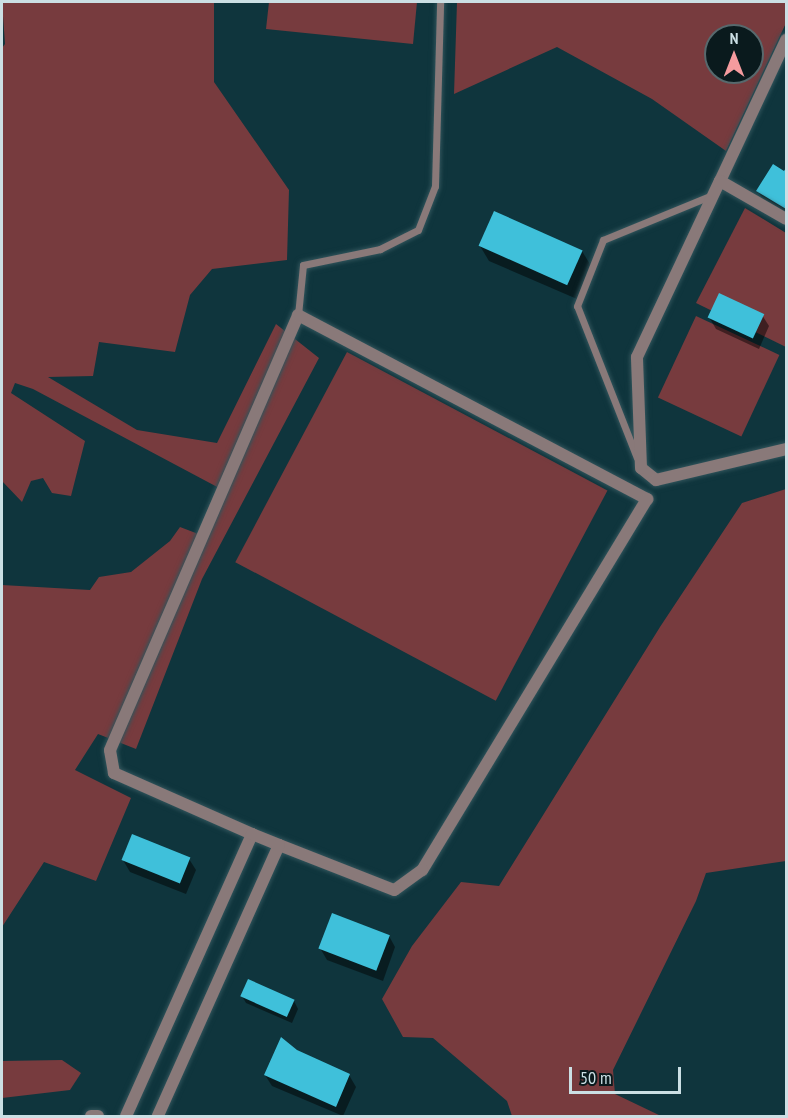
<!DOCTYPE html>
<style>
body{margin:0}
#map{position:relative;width:788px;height:1118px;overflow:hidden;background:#0f353d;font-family:"PT Sans Narrow",sans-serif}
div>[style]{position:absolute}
.green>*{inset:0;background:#773b3e;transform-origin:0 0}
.shadow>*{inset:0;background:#0007}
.building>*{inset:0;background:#3fc0da;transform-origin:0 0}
.roads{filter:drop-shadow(0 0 2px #31545b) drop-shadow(0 0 2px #31545b)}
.service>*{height:7px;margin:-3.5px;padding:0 3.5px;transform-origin:3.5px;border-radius:3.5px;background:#897979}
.minor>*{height:12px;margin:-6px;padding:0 6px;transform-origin:6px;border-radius:6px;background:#897979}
.tertiary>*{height:12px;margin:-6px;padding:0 6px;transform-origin:6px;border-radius:6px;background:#897979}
span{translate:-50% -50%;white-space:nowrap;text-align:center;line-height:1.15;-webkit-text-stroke:6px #0a1a1d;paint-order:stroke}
.frame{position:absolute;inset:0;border:3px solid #cbdfe4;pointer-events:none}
.north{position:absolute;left:704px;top:24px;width:60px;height:60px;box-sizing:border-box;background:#0a1a1d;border:2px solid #57696d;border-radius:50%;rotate:0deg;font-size:16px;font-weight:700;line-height:24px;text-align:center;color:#cbdfe4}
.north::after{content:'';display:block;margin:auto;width:21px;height:27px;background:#f59b9e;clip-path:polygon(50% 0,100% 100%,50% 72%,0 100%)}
.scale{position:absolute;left:569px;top:1067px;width:112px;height:27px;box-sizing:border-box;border:3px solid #cbdfe4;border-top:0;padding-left:8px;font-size:18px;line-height:21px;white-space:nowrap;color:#cbdfe4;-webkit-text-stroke:4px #0a1a1d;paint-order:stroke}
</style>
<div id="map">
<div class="green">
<i style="clip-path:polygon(2px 2px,214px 2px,214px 82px,289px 190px,287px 260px,212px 269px,190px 295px,175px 352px,99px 342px,93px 376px,48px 377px,137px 430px,217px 443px,276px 324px,319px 358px,202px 579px,136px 749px,98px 734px,75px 770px,131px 798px,96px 881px,44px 862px,2px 927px,2px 585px,90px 590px,99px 577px,131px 572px,170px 541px,180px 527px,201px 535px,221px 489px,33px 389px,15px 383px,11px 393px,85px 441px,71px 496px,52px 493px,43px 478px,31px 481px,22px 502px,2px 481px,2px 48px,5px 44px)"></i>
<i style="clip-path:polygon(269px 2px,417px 2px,413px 44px,266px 29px)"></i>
<i style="clip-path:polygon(evenodd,457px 2px,786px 2px,786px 23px,726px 151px,652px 99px,557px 47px,454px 94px,457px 2px,716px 36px,752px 36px,752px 72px,716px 72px,716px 36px)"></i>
<i style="clip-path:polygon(745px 208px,786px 233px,786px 347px,696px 303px)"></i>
<i style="left:696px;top:316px;width:92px;height:90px;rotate:25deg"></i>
<i style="left:347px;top:352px;width:295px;height:238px;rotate:28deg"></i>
<i style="clip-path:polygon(786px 489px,786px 861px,706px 873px,696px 901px,613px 1070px,615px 1094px,661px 1116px,512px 1116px,507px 1101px,433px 1038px,403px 1037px,382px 999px,412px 946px,461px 882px,499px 886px,660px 627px,742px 503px)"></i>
<i style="clip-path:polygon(62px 1060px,81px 1073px,70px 1090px,2px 1098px,2px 1061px)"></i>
</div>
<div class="shadow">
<i style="clip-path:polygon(786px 171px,786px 218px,767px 207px,758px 191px)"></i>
<i style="clip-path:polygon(480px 246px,582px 251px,591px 266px,577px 299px,489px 261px)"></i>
<i style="clip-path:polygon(762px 315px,769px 326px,759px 349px,716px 329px,709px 317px)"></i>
<i style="clip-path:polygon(189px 859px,196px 870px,186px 894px,130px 872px,123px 860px)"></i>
<i style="clip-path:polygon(389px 936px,395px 947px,383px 981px,327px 960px,320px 948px)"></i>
<i style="clip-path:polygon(242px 996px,294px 1001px,298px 1009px,292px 1023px,246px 1003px)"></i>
<i style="clip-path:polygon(296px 1051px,349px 1075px,356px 1087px,343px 1116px,272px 1086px,265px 1075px)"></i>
</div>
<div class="building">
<i style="clip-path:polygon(773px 164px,784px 171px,786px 168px,786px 209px,756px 191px)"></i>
<i style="left:494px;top:211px;width:97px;height:38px;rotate:24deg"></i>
<i style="left:719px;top:293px;width:50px;height:27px;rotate:25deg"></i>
<i style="left:132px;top:834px;width:63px;height:28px;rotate:22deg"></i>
<i style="left:332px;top:913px;width:62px;height:38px;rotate:21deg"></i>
<i style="left:248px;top:979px;width:51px;height:19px;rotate:24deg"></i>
<i style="clip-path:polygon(281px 1037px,297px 1050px,350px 1074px,336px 1107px,264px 1075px)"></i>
</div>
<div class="roads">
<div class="service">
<i style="left:298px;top:315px;width:50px;rotate:-84.3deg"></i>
<i style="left:303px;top:265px;width:79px;rotate:-11.7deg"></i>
<i style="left:380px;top:249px;width:42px;rotate:-26.6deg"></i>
<i style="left:418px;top:230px;width:47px;rotate:-68.9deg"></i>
<i style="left:435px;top:186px;width:184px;rotate:-88.4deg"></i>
<i style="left:637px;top:458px;width:163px;rotate:-111.5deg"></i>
<i style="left:577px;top:306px;width:71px;rotate:-68.5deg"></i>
<i style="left:603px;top:240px;width:118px;rotate:-22.4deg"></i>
</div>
<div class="minor">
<i style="left:720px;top:181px;width:156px;rotate:-64.9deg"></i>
<i style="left:656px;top:480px;width:19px;rotate:-141deg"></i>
<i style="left:641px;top:468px;width:111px;rotate:-92.1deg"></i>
<i style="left:637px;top:357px;width:195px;rotate:-64.8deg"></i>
<i style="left:720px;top:181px;width:76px;rotate:29.9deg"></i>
<i style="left:656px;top:480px;width:134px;rotate:-13.4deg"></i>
<i style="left:252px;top:834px;width:151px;rotate:-156.2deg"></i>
<i style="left:114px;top:773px;width:23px;rotate:-100deg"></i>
<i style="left:110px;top:750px;width:474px;rotate:-66.6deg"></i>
<i style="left:298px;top:315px;width:395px;rotate:27.8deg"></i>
<i style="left:647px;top:499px;width:434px;rotate:121.2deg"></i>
<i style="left:422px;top:870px;width:34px;rotate:144deg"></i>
<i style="left:394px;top:890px;width:123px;rotate:-158.6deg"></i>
<i style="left:126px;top:1116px;width:309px;rotate:-65.9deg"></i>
<i style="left:252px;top:834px;width:29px;rotate:22deg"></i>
<i style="left:279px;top:845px;width:297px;rotate:114.1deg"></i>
</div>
<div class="tertiary">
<i style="left:91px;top:1116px;width:7px"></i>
</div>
</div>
<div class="frame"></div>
<div class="north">N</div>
<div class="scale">50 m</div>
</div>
